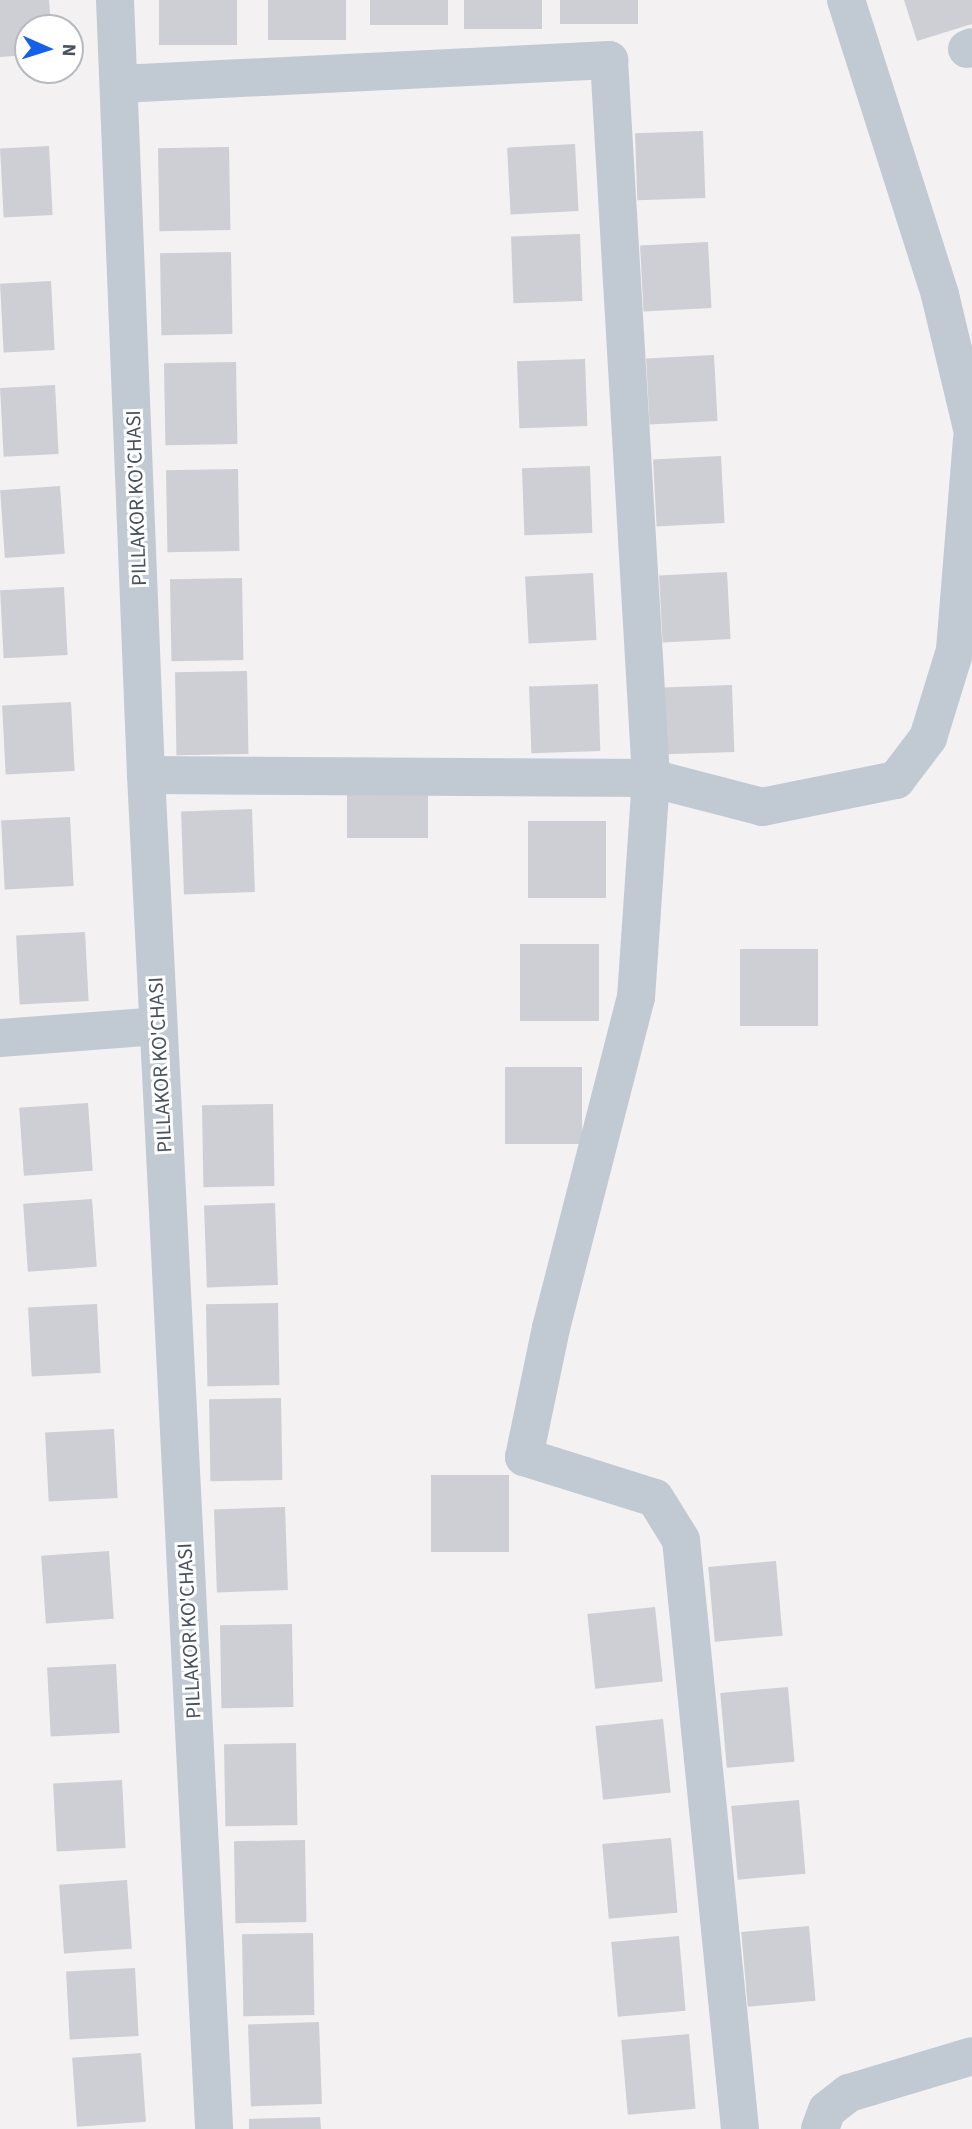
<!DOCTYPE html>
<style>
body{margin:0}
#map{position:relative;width:972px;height:2129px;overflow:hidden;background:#f3f1f1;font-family:"Source Sans 3",sans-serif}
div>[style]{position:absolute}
.building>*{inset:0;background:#cdcfd5;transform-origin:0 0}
.minor>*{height:38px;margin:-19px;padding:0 19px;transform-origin:19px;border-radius:19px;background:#c1cad3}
.tertiary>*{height:38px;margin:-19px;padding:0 19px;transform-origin:19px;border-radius:19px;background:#c1cad3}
span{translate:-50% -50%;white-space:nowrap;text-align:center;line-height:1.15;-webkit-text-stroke:6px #fff;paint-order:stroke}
.street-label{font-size:21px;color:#48525f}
.north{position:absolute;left:14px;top:14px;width:70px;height:70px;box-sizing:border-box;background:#fff;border:2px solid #b6babf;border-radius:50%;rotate:93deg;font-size:19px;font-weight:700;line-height:28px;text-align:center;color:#48525f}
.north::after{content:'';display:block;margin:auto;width:24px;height:32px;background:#1460e9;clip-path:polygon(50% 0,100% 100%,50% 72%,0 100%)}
</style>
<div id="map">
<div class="building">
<i style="clip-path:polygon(0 0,49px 0,51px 28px,28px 28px,28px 55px,0 57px)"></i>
<i style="left:159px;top:0;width:78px;height:45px"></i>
<i style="left:268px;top:0;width:78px;height:40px"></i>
<i style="left:370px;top:0;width:78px;height:25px"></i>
<i style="left:464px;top:0;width:78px;height:29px"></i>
<i style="left:560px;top:0;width:78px;height:24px"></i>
<i style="clip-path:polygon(904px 0,972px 0,972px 24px,917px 41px)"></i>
<i style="left:703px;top:131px;width:67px;height:68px;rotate:88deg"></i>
<i style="left:575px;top:144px;width:67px;height:68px;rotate:87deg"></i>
<i style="left:49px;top:146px;width:69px;height:49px;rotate:87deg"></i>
<i style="left:229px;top:147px;width:83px;height:71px;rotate:89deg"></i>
<i style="left:580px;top:234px;width:67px;height:69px;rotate:88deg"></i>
<i style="left:708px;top:242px;width:66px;height:68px;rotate:87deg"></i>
<i style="left:231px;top:252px;width:82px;height:71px;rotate:89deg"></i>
<i style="left:51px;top:281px;width:69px;height:51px;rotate:87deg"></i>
<i style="left:714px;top:355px;width:66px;height:68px;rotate:87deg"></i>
<i style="left:585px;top:359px;width:67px;height:68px;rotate:88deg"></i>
<i style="left:236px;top:362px;width:82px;height:72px;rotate:89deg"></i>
<i style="left:55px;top:385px;width:69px;height:55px;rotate:87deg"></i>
<i style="left:721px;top:456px;width:67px;height:68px;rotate:87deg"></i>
<i style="left:590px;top:466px;width:67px;height:68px;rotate:88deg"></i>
<i style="left:238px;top:469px;width:82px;height:72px;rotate:89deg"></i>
<i style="left:60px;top:486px;width:68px;height:60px;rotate:86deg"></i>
<i style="left:727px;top:572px;width:67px;height:68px;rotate:87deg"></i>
<i style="left:593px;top:573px;width:67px;height:68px;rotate:87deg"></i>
<i style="left:242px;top:578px;width:82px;height:72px;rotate:89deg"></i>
<i style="left:64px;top:587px;width:68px;height:64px;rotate:87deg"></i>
<i style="left:247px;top:671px;width:83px;height:72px;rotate:89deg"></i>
<i style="left:598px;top:684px;width:67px;height:69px;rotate:88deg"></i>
<i style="left:732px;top:685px;width:67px;height:69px;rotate:88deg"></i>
<i style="left:71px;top:702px;width:69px;height:69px;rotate:87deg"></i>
<i style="left:428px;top:790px;width:48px;height:81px;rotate:90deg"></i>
<i style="left:252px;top:809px;width:83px;height:71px;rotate:88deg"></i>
<i style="left:70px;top:817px;width:69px;height:69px;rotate:87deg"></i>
<i style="left:528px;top:821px;width:78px;height:77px"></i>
<i style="left:85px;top:932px;width:69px;height:69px;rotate:87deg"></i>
<i style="left:520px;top:944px;width:79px;height:77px"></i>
<i style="left:740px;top:949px;width:78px;height:77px"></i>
<i style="left:505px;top:1067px;width:77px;height:77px"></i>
<i style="left:88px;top:1103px;width:68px;height:69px;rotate:86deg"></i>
<i style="left:273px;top:1104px;width:82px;height:71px;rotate:89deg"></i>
<i style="left:92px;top:1199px;width:68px;height:69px;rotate:86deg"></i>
<i style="left:275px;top:1203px;width:82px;height:71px;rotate:88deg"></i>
<i style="left:278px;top:1303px;width:82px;height:72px;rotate:89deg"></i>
<i style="left:97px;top:1304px;width:69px;height:69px;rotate:87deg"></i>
<i style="left:281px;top:1398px;width:82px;height:72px;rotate:89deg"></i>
<i style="left:114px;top:1429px;width:69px;height:69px;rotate:87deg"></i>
<i style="left:431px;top:1475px;width:78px;height:77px"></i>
<i style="left:285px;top:1507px;width:83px;height:71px;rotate:88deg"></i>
<i style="left:109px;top:1551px;width:68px;height:68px;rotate:86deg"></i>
<i style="left:776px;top:1561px;width:75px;height:68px;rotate:85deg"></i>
<i style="left:655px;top:1607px;width:75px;height:68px;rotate:84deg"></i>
<i style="left:292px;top:1624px;width:83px;height:72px;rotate:89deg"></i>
<i style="left:116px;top:1664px;width:69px;height:69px;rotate:87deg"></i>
<i style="left:788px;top:1687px;width:75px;height:68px;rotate:85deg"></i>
<i style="left:663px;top:1719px;width:74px;height:68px;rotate:84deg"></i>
<i style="left:296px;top:1743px;width:82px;height:72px;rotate:89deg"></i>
<i style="left:122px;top:1780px;width:68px;height:69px;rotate:87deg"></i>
<i style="left:799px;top:1800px;width:74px;height:68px;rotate:85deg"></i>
<i style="left:671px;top:1838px;width:75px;height:69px;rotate:85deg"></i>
<i style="left:305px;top:1840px;width:82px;height:71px;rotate:89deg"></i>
<i style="left:127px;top:1880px;width:69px;height:68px;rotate:86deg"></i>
<i style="left:809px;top:1926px;width:75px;height:68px;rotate:85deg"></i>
<i style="left:313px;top:1933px;width:82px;height:71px;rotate:89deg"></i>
<i style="left:679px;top:1936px;width:75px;height:68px;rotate:85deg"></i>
<i style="left:135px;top:1968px;width:68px;height:69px;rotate:87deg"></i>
<i style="left:319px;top:2022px;width:82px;height:71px;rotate:88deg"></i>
<i style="left:689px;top:2034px;width:75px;height:68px;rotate:85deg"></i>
<i style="left:141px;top:2053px;width:69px;height:69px;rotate:86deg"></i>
<i style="clip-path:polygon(320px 2117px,321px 2129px,249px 2129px,249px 2119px)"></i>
</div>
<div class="minor">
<i style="left:846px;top:0;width:310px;rotate:72.3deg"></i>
<i style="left:940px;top:295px;width:137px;rotate:76.5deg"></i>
<i style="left:967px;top:49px;width:5px;rotate:-22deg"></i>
<i style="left:120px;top:84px;width:490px;rotate:-2.8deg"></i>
<i style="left:609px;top:60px;width:719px;rotate:86.65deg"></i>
<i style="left:651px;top:778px;width:220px;rotate:93.9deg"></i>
<i style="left:636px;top:997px;width:342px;rotate:104.4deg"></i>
<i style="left:551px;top:1328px;width:132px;rotate:101.8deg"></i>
<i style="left:524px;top:1457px;width:137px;rotate:17.4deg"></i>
<i style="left:655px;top:1498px;width:49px;rotate:58.2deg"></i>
<i style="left:681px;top:1540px;width:592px;rotate:84.28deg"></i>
<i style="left:146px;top:775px;width:505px;rotate:0.34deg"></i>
<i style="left:651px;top:778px;width:115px;rotate:14.6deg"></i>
<i style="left:762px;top:807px;width:137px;rotate:-11.4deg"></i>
<i style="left:896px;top:780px;width:53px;rotate:-52.7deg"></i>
<i style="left:928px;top:738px;width:92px;rotate:-72.9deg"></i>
<i style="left:955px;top:650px;width:212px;rotate:-85.4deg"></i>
<i style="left:0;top:1038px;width:158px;rotate:-4.3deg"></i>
<i style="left:820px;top:2129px;width:20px;rotate:-70deg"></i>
<i style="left:827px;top:2110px;width:28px;rotate:-38deg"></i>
<i style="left:849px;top:2093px;width:128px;rotate:-16.7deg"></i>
</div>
<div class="tertiary">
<i style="left:115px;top:0;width:776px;rotate:87.71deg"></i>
<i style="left:146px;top:775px;width:1356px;rotate:87.12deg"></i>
</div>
<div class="street-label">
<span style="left:136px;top:498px;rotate:-92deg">PILLAKOR KO'CHASI</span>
<span style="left:160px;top:1065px;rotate:-93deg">PILLAKOR KO'CHASI</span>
<span style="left:189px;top:1631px;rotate:-93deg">PILLAKOR KO'CHASI</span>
</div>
<div class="north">N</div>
</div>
